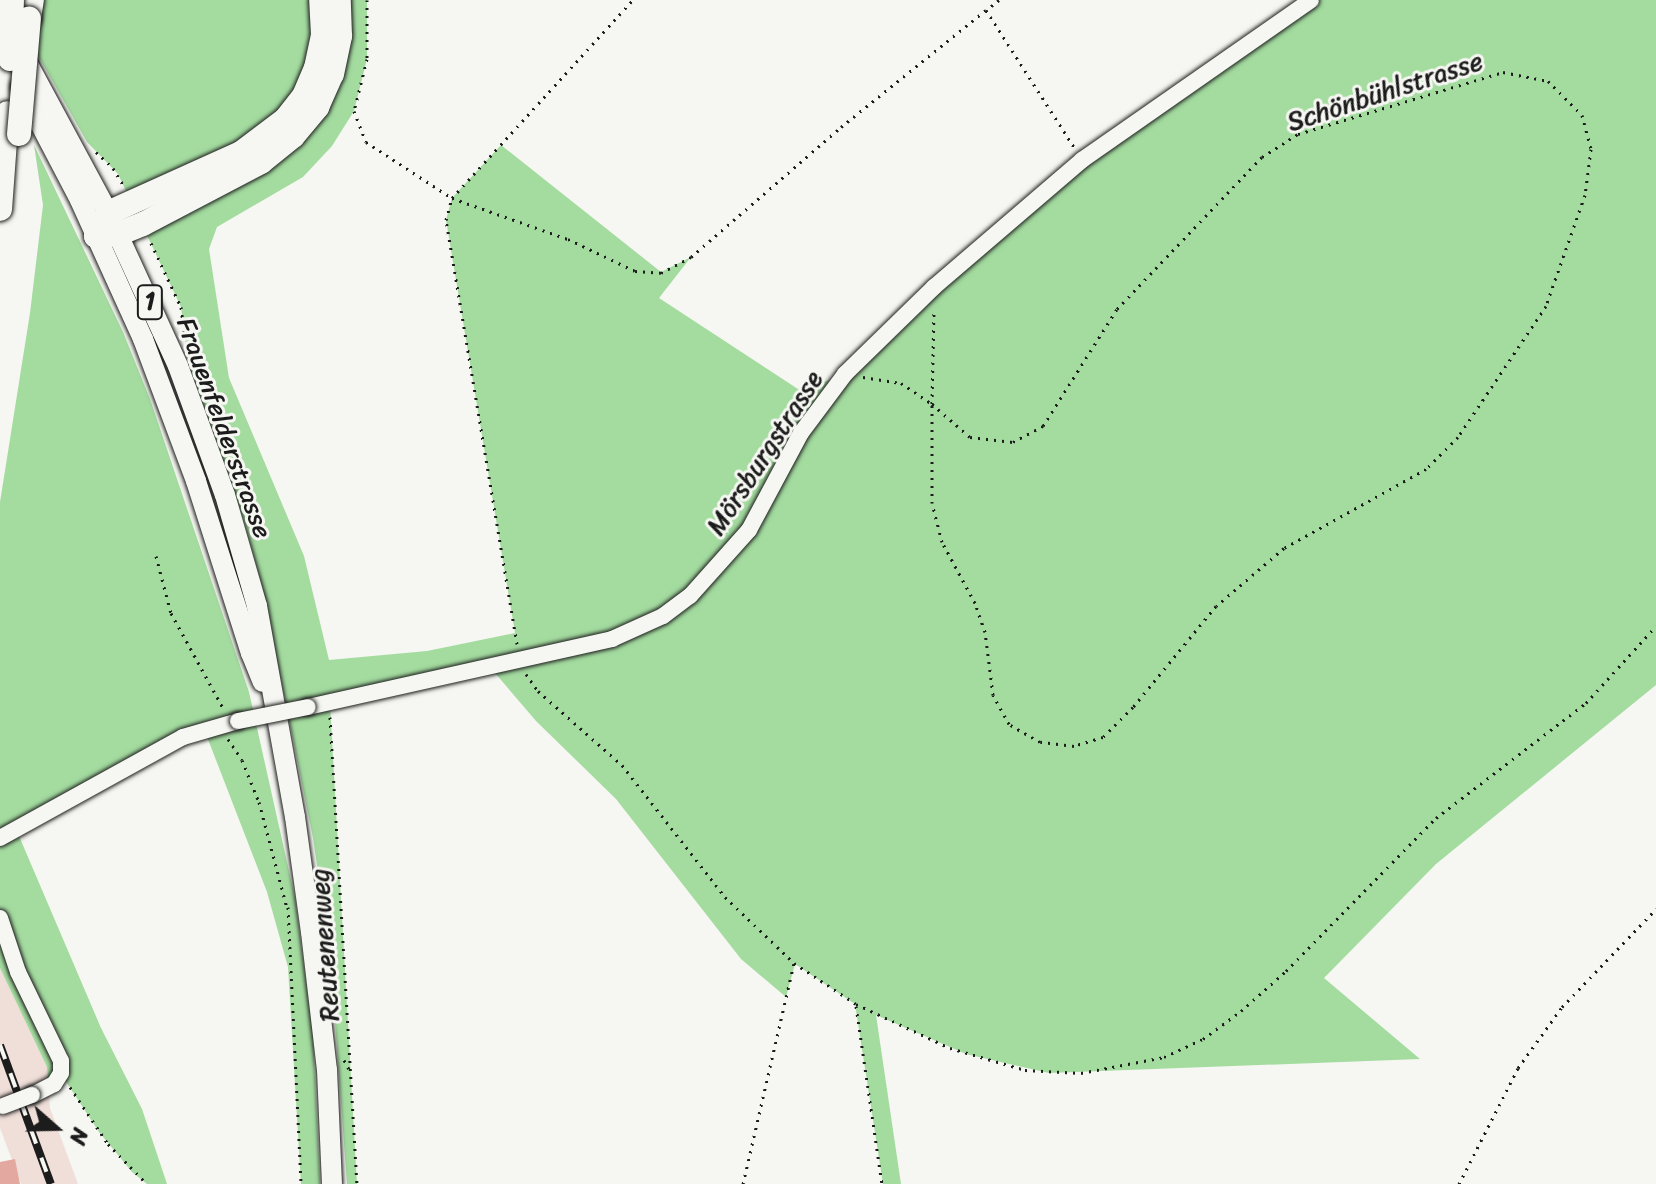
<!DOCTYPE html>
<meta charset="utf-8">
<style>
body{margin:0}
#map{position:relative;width:1656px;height:1184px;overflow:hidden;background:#f6f6f2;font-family:Sriracha,sans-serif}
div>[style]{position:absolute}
.built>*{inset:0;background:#f0dfd9}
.green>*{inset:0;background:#a4dca0}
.building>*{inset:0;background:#e3a9a0}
.path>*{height:3px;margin-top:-1.5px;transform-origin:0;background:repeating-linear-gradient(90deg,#1c1c1c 0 2px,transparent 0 8px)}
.roads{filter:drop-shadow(0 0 2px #1c1c1c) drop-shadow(0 0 2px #1c1c1c)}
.minor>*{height:16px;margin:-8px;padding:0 8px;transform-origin:8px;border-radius:8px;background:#f6f6f2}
.major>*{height:20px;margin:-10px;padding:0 10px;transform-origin:10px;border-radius:10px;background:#f6f6f2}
.highway>*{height:24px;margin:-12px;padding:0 12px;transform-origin:12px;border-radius:12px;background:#f6f6f2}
.rail>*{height:8px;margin-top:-4px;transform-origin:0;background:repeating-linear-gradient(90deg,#f6f6f2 0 15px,#1c1c1c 0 30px);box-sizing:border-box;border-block:2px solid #1c1c1c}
.bridges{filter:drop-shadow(0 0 2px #1c1c1c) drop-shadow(0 0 2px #1c1c1c)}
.minor-bridge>*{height:16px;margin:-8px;padding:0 8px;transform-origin:8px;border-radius:8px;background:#f6f6f2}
.highway-bridge>*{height:24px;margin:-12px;padding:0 12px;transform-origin:12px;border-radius:12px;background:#f6f6f2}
span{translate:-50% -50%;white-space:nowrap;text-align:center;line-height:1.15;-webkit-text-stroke:6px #f6f6f2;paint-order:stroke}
.shield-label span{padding:2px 6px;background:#f6f6f2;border:2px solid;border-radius:6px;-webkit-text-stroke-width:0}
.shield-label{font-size:24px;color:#1c1c1c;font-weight:700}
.street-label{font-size:26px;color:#1c1c1c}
.north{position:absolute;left:16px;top:1088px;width:80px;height:80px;-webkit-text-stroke:6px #f6f6f2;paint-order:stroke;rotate:110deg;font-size:22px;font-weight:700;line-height:32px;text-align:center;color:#1c1c1c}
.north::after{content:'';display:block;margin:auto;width:28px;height:36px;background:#1c1c1c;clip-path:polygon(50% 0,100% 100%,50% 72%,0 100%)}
</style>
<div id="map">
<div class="built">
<i style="clip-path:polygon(0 968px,47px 1067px,50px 1108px,78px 1184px,21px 1184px,0 1128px)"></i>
</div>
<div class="green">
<i style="clip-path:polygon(32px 0,367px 0,367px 59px,354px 111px,332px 146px,303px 177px,217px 227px,209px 249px,229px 378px,304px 556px,329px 660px,427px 651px,515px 633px,446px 220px,452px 198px,501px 145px,661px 272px,691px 257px,659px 298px,801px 391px,845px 374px,1005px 223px,1311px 0,1656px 0,1656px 685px,1436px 864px,1324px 978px,1420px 1059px,1049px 1073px,966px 1054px,876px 1015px,901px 1184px,883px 1184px,855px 1004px,795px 964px,786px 997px,741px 959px,616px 799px,536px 721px,490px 667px,330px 703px,357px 1184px,347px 1184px,330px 953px,313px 838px,262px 586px,243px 518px,188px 363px,181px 307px,118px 174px,87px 142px,27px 36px)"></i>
<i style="clip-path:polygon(34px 145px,123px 332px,150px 399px,249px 692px,295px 898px,313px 1034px,320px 1184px,301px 1184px,288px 967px,267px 892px,204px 729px,16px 829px,101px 1028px,142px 1109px,167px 1184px,147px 1184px,132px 1172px,99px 1132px,61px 1074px,49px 1089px,47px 1067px,0 968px,0 502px,30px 313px,43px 205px)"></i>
</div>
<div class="building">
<i style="clip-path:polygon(15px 1159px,20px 1184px,0 1184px,0 1162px)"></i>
</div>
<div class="path">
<i style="left:367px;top:0;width:59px;rotate:90deg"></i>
<i style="left:367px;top:59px;width:54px;rotate:104deg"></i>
<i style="left:354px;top:111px;width:33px;rotate:69deg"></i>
<i style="left:366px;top:142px;width:103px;rotate:33.1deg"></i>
<i style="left:452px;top:198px;width:123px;rotate:19.5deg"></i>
<i style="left:568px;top:239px;width:74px;rotate:25.5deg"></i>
<i style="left:635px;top:271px;width:26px;rotate:4deg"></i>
<i style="left:661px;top:273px;width:34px;rotate:-28deg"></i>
<i style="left:691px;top:257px;width:198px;rotate:-40.9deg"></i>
<i style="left:841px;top:127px;width:186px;rotate:-38.9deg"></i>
<i style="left:999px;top:0;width:16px;rotate:142deg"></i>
<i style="left:986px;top:10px;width:163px;rotate:57.3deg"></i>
<i style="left:1503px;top:72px;width:46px;rotate:11.3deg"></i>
<i style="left:1548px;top:81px;width:48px;rotate:45deg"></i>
<i style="left:1582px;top:115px;width:35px;rotate:75deg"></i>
<i style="left:1591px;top:149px;width:46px;rotate:97.4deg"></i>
<i style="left:1585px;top:195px;width:118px;rotate:109.4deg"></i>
<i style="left:1546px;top:306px;width:158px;rotate:123.9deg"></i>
<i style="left:1458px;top:437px;width:45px;rotate:135deg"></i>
<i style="left:1426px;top:469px;width:162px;rotate:150.9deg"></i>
<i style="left:1284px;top:548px;width:89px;rotate:139.5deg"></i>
<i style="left:1216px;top:606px;width:131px;rotate:129.4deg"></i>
<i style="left:1133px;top:707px;width:42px;rotate:135deg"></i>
<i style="left:1103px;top:737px;width:30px;rotate:163deg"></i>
<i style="left:1074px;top:746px;width:34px;rotate:-173deg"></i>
<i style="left:1040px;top:742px;width:36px;rotate:-150deg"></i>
<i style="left:1009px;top:724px;width:33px;rotate:-119deg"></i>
<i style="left:993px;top:695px;width:64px;rotate:-97.2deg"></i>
<i style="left:985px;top:632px;width:31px;rotate:-109deg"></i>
<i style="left:975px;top:603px;width:69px;rotate:-118.4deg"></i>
<i style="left:942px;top:542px;width:40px;rotate:-104.4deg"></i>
<i style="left:932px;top:503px;width:99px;rotate:-90deg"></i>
<i style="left:932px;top:404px;width:50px;rotate:41deg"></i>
<i style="left:970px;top:437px;width:43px;rotate:6.6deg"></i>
<i style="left:1013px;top:442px;width:34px;rotate:-28deg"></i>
<i style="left:1043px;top:426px;width:138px;rotate:-57.7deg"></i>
<i style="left:1117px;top:309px;width:210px;rotate:-46.4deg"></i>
<i style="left:1262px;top:157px;width:43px;rotate:-32.6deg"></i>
<i style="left:1298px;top:134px;width:214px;rotate:-16.8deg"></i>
<i style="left:96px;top:152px;width:23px;rotate:43deg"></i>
<i style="left:113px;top:168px;width:21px;rotate:59deg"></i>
<i style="left:151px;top:243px;width:71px;rotate:64.9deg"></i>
<i style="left:181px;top:307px;width:26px;rotate:83deg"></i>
<i style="left:863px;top:377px;width:38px;rotate:9deg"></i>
<i style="left:901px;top:383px;width:37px;rotate:34deg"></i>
<i style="left:932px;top:404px;width:93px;rotate:-88.8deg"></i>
<i style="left:156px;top:556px;width:59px;rotate:75.3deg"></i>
<i style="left:171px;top:613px;width:108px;rotate:61.3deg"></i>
<i style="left:517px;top:644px;width:430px;rotate:-99.5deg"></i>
<i style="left:446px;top:220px;width:23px;rotate:-75deg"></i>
<i style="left:452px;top:198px;width:268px;rotate:-47.6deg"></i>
<i style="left:526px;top:674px;width:21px;rotate:55deg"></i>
<i style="left:538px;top:691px;width:112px;rotate:41.4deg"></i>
<i style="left:622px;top:765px;width:167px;rotate:52deg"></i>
<i style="left:725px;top:897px;width:95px;rotate:43.7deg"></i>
<i style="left:794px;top:963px;width:74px;rotate:33.5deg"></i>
<i style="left:856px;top:1004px;width:104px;rotate:25.1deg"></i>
<i style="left:950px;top:1048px;width:78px;rotate:16.3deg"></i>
<i style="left:1025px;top:1070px;width:56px;rotate:3.1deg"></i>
<i style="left:1081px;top:1073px;width:85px;rotate:-10.9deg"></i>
<i style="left:1164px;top:1057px;width:43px;rotate:-24.8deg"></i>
<i style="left:1203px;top:1039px;width:47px;rotate:-36.4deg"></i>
<i style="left:1241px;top:1011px;width:60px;rotate:-41.6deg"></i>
<i style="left:1286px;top:971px;width:214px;rotate:-45.6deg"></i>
<i style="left:1436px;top:818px;width:189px;rotate:-37.5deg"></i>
<i style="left:1586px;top:703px;width:104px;rotate:-47.7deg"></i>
<i style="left:330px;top:717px;width:468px;rotate:86.7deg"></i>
<i style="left:228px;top:739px;width:25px;rotate:56deg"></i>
<i style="left:242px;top:760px;width:45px;rotate:68deg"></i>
<i style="left:259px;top:802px;width:110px;rotate:75.2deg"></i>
<i style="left:288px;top:907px;width:277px;rotate:87.3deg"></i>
<i style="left:856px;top:1006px;width:180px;rotate:81.7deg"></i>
<i style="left:344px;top:1060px;width:13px;rotate:61deg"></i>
<i style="left:70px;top:1087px;width:69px;rotate:56.3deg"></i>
<i style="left:108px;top:1144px;width:56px;rotate:45.7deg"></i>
<i style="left:743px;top:1184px;width:227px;rotate:-77deg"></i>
<i style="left:1459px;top:1184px;width:130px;rotate:-63deg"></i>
<i style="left:1518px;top:1068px;width:75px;rotate:-54.2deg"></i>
<i style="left:1562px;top:1007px;width:136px;rotate:-46.2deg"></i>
</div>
<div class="roads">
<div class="minor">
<i style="left:308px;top:707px;width:312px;rotate:-12.6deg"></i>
<i style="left:612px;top:639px;width:56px;rotate:-24.3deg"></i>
<i style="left:663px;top:616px;width:34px;rotate:-37deg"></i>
<i style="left:690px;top:596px;width:89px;rotate:-48.2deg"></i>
<i style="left:749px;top:530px;width:110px;rotate:-61.8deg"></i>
<i style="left:801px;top:433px;width:74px;rotate:-53.3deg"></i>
<i style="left:845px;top:374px;width:124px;rotate:-44.3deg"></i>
<i style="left:934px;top:287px;width:195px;rotate:-40.6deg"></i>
<i style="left:1082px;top:160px;width:279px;rotate:-34.9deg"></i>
<i style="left:0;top:838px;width:209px;rotate:-28.9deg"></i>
<i style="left:183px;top:737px;width:57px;rotate:-16.2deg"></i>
<i style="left:0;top:918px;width:57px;rotate:71.6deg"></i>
<i style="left:18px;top:972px;width:99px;rotate:64.2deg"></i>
<i style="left:61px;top:1061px;width:12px;rotate:90deg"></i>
<i style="left:61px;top:1073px;width:13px;rotate:122deg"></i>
<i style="left:54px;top:1084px;width:25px;rotate:153deg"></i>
</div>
<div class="major">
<i style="left:23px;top:55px;width:179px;rotate:61.7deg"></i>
<i style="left:108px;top:213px;width:168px;rotate:65.4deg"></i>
<i style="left:178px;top:366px;width:137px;rotate:70deg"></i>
<i style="left:225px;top:495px;width:116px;rotate:73.9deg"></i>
<i style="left:257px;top:606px;width:214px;rotate:79.8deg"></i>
<i style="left:295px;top:817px;width:116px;rotate:82.1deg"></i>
<i style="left:311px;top:932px;width:139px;rotate:83.4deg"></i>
<i style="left:327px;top:1070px;width:114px;rotate:87.5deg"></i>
<i style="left:21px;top:87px;width:127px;rotate:62.4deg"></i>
<i style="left:80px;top:200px;width:153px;rotate:65.6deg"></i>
<i style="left:143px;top:339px;width:152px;rotate:69.5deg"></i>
<i style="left:196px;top:481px;width:181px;rotate:72.3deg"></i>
<i style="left:251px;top:653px;width:31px;rotate:68deg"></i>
</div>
<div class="highway">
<i style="left:29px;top:18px;width:18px;rotate:-81deg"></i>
<i style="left:0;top:209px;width:96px;rotate:-85.8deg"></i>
<i style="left:96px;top:236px;width:22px;rotate:-5deg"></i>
<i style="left:118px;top:234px;width:27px;rotate:-22deg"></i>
<i style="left:143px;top:224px;width:133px;rotate:-27.7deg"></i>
<i style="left:261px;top:162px;width:41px;rotate:-39.1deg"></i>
<i style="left:293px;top:136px;width:38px;rotate:-50deg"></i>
<i style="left:317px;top:107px;width:36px;rotate:-66deg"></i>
<i style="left:332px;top:74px;width:39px;rotate:-78deg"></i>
<i style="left:340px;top:36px;width:36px;rotate:-92deg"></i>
<i style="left:96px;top:236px;width:26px;rotate:-62deg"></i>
<i style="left:108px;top:213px;width:146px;rotate:-24.3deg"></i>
<i style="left:241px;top:153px;width:56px;rotate:-37.1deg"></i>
<i style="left:286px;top:119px;width:29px;rotate:-52deg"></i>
<i style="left:304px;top:96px;width:30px;rotate:-67deg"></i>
<i style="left:316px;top:68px;width:34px;rotate:-78deg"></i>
<i style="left:323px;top:35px;width:35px;rotate:-93deg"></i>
</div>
</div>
<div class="rail">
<i style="left:0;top:1045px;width:148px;rotate:69.9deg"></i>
</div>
<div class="bridges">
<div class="minor-bridge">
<i style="left:238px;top:721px;width:71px;rotate:-11.3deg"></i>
<i style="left:3px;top:1106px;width:31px;rotate:-21deg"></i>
</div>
<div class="highway-bridge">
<i style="left:10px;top:59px;width:59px;rotate:-88.1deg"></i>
<i style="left:19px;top:134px;width:116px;rotate:-85.1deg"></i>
</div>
</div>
<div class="shield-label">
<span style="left:150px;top:302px">1</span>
</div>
<div class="street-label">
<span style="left:1385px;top:92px;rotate:-18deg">Schönbühlstrasse</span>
<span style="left:224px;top:428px;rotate:70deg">Frauenfelderstrasse</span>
<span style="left:765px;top:453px;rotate:-57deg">Mörsburgstrasse</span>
<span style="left:325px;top:945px;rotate:-94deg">Reutenenweg</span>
</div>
<div class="north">N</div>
</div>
